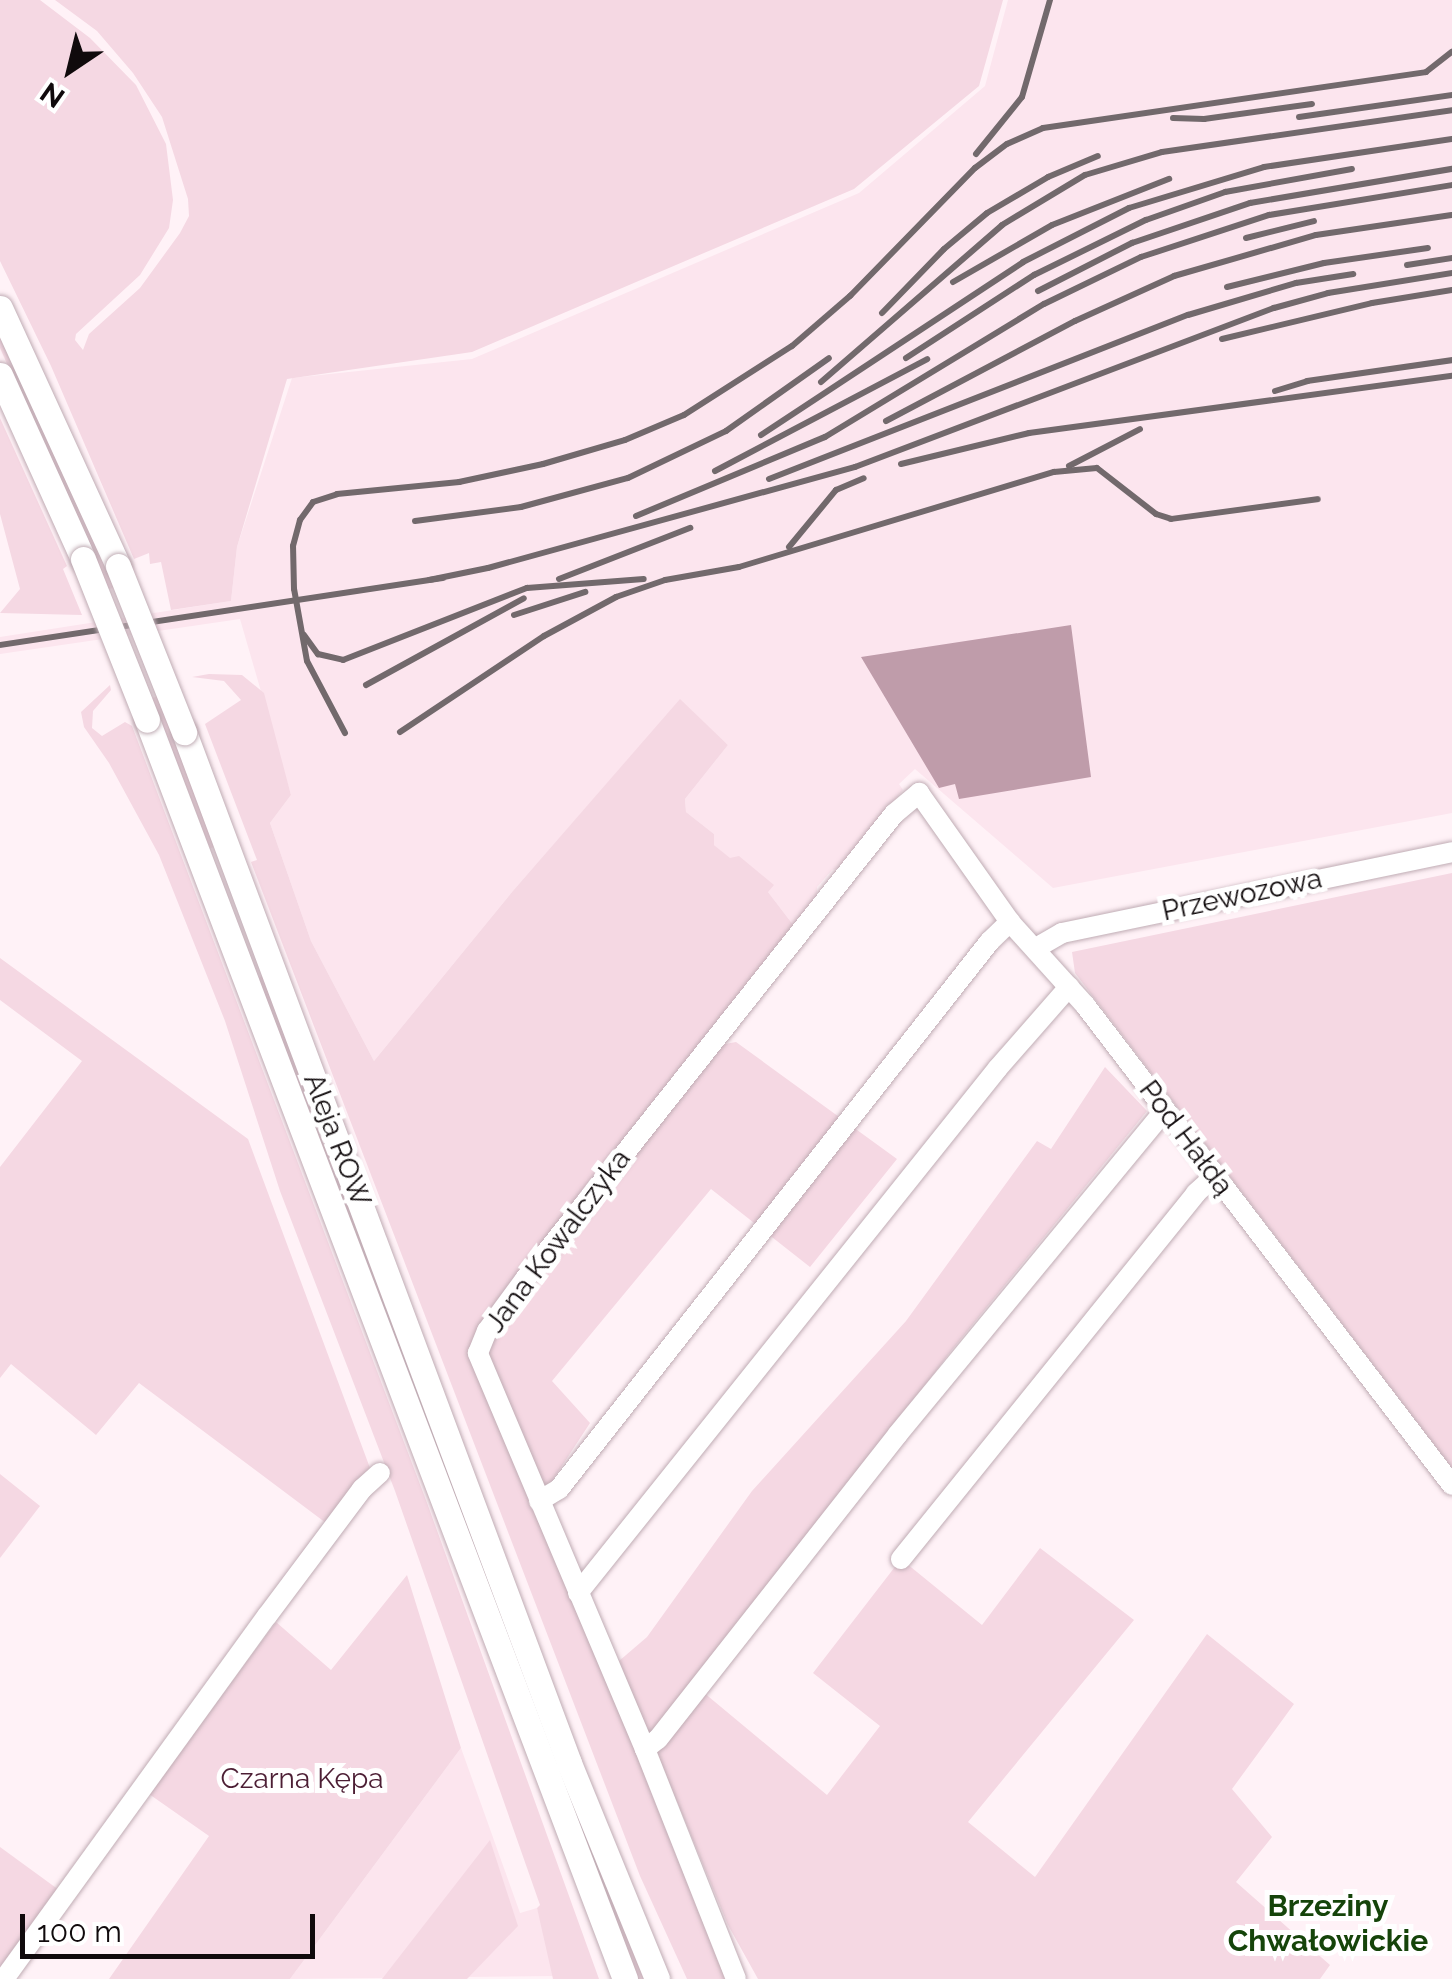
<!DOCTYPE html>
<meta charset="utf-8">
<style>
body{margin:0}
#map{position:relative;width:1452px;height:1979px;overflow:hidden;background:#fff2f7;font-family:Raleway,sans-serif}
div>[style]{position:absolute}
.built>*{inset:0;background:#fce5ee}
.green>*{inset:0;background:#f5d8e3;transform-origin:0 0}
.water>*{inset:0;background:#bf9caa}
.roads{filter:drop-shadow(0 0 2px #c0acb4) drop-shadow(0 0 2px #c0acb4)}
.minor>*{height:20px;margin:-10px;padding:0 10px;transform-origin:10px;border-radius:10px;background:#fff}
.major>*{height:25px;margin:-12.5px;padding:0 12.5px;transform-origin:12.5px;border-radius:12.5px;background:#fff}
.rail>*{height:6px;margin:-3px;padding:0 3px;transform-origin:3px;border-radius:3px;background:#72696c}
.bridges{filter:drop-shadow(0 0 2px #c0acb4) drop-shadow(0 0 2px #c0acb4)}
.major-bridge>*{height:25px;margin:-12.5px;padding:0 12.5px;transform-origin:12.5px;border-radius:12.5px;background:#fff}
span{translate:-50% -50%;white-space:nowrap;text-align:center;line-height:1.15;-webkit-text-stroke:10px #fff;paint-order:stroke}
.street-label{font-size:28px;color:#100a0c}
.park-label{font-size:28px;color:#4c1e34}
.neighbourhood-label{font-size:30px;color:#15440a;font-weight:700}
.north{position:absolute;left:20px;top:20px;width:100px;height:100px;-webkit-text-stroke:8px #fff;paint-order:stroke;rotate:215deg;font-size:28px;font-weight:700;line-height:40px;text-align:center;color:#100a0c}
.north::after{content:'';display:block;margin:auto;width:35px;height:45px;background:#100a0c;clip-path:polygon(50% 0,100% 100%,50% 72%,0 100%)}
.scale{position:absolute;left:20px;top:1914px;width:295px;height:45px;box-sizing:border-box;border:5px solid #100a0c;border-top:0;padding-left:12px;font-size:30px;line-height:35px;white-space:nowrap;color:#100a0c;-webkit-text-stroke:8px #fff;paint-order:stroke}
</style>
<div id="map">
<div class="built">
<i style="clip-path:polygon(1008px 0,1452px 0,1452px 813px,1053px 888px,915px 769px,899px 784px,903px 790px,840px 868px,832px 870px,817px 887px,817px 897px,794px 926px,768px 892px,714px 845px,714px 834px,686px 812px,685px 799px,728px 745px,680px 700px,512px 892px,374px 1061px,311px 941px,270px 823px,291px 795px,240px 619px,0 654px,0 637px,231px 601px,237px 547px,292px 378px,472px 359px,859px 193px,985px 86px)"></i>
<i style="clip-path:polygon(461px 1748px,520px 1913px,537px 1908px,556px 1976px,290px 1979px)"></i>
</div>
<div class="green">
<i style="clip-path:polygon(0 0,40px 0,90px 38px,136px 85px,166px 144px,173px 200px,169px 228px,140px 275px,76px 334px,75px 340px,83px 350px,89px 334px,140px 288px,180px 233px,189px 216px,188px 199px,162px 117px,133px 73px,97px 31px,55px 0,1003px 0,979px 86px,854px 189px,472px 352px,287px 379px,237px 547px,231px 601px,171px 610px,161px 562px,150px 564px,149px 553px,134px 559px,51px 366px,0 261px)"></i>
<i style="clip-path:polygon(0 334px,37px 411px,114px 588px,108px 589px,0 348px)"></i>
<i style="clip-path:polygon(0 418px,67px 566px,63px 569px,82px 615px,0 613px,20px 589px,0 514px)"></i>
<i style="clip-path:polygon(209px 674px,242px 675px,264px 693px,291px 795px,270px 823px,311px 941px,374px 1061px,512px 892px,680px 699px,728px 745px,685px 799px,686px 812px,714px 834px,714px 845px,730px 858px,739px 856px,774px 885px,768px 892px,794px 926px,698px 1049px,736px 1042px,897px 1159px,810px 1267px,711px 1189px,552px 1381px,590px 1423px,539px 1501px,476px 1337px,468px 1350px,631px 1730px,731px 1979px,687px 1979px,640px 1876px,251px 862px,257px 860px,205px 724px,241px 700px,224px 681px,192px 677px)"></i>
<i style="clip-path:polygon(110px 685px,111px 690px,93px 711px,92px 728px,102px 736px,125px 722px,132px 726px,426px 1500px,599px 1979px,553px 1979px,537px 1908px,540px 1905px,395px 1491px,280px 1191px,225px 1021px,159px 855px,109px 763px,84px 727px,81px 712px)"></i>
<i style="left:158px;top:696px;width:161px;height:6px;rotate:69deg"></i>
<i style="clip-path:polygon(1452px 873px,1452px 1468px,1075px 973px,1072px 952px)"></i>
<i style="clip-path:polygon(0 958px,248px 1139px,370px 1468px,326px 1523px,139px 1383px,96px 1435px,11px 1364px,0 1378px,0 1167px,82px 1061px,0 1000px)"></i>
<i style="clip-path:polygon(264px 975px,644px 1979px,638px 1979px,258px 978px)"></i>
<i style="clip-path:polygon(1105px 1067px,1147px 1111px,951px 1351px,697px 1687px,827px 1795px,880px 1726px,813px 1673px,901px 1559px,982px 1625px,1040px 1548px,1134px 1620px,968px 1822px,1035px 1877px,1207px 1634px,1294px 1704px,1232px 1789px,1272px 1837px,1236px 1882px,1330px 1965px,1320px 1979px,758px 1979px,728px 1925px,619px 1661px,647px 1637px,752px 1491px,906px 1321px,1037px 1141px,1051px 1149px)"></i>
<i style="clip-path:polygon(0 1474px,40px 1506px,0 1558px)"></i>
<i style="clip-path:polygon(407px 1575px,461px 1748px,290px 1979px,109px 1979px,209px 1836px,149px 1794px,276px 1622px,331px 1670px)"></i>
<i style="clip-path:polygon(490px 1840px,518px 1926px,467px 1979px,382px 1979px)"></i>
<i style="clip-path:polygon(0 1847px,59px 1890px,0 1970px)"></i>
</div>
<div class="water">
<i style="clip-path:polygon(1071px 625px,1091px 777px,959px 799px,955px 784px,939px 788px,861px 657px)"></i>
</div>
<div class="roads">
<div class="minor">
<i style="left:1036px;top:948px;width:30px;rotate:-30deg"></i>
<i style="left:1062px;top:933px;width:398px;rotate:-11.7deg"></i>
<i style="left:539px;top:1501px;width:23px;rotate:-31deg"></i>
<i style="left:559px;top:1489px;width:697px;rotate:-51.82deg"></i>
<i style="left:990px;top:941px;width:28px;rotate:-44deg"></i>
<i style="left:901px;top:1559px;width:470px;rotate:-51.1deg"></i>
<i style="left:1196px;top:1193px;width:25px;rotate:-42deg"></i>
<i style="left:578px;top:1593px;width:672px;rotate:-51.34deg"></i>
<i style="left:998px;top:1068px;width:108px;rotate:-48.8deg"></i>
<i style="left:645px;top:1749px;width:16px;rotate:-38deg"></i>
<i style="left:658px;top:1739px;width:388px;rotate:-51.8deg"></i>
<i style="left:898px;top:1434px;width:420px;rotate:-50.5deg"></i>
<i style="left:4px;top:1979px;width:448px;rotate:-54.1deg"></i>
<i style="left:267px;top:1616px;width:159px;rotate:-53.2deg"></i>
<i style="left:362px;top:1489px;width:24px;rotate:-42deg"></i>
<i style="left:736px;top:1979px;width:247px;rotate:-111.6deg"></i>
<i style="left:645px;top:1749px;width:430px;rotate:-112.9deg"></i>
<i style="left:478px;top:1353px;width:24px;rotate:-68deg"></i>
<i style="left:487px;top:1331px;width:64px;rotate:-53.8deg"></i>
<i style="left:525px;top:1279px;width:594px;rotate:-51.57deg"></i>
<i style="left:894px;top:814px;width:33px;rotate:-40deg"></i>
<i style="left:919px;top:793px;width:158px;rotate:54.8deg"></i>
<i style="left:1010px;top:922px;width:112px;rotate:47.9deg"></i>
<i style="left:1085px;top:1005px;width:604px;rotate:52.6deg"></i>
</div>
<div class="major">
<i style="left:0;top:308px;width:284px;rotate:65.4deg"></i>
<i style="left:0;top:375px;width:202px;rotate:65.7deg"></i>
<i style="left:147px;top:720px;width:1347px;rotate:69.21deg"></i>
<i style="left:184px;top:732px;width:1101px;rotate:69.52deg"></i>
<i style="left:569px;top:1763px;width:233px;rotate:67.8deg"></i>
</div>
</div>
<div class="rail">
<i style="left:1299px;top:117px;width:155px;rotate:-8.2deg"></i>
<i style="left:1173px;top:118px;width:31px;rotate:2deg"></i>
<i style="left:1204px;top:119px;width:109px;rotate:-7.9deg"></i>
<i style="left:976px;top:154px;width:73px;rotate:-51.1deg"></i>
<i style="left:1022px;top:97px;width:101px;rotate:-73.9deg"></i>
<i style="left:1246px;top:238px;width:70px;rotate:-14deg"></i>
<i style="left:1407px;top:265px;width:46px;rotate:-8.8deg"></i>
<i style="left:953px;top:282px;width:114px;rotate:-29.9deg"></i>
<i style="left:1052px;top:225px;width:126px;rotate:-21.5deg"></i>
<i style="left:1227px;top:287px;width:100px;rotate:-13.9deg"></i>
<i style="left:1324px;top:263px;width:105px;rotate:-8.2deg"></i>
<i style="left:1038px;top:291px;width:106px;rotate:-27.1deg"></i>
<i style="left:1132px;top:243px;width:125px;rotate:-18.7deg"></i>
<i style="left:1250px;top:203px;width:205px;rotate:-9.6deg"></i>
<i style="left:882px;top:313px;width:89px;rotate:-45.9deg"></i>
<i style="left:944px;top:249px;width:56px;rotate:-39.9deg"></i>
<i style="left:987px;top:213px;width:71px;rotate:-30.5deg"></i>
<i style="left:1048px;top:177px;width:54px;rotate:-22.8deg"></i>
<i style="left:1222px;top:339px;width:154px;rotate:-13.5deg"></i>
<i style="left:1372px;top:303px;width:81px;rotate:-9.2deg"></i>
<i style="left:906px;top:358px;width:153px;rotate:-33deg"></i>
<i style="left:1034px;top:275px;width:125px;rotate:-26.2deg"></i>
<i style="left:1146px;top:220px;width:84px;rotate:-19.5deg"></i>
<i style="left:1225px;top:192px;width:129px;rotate:-10.3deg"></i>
<i style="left:821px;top:382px;width:240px;rotate:-40.9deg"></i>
<i style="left:1002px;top:225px;width:97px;rotate:-31.1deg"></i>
<i style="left:1085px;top:175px;width:80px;rotate:-16.6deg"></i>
<i style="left:1162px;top:152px;width:293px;rotate:-8.2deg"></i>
<i style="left:1275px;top:391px;width:34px;rotate:-17deg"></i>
<i style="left:1307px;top:381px;width:147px;rotate:-8.2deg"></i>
<i style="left:886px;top:421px;width:214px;rotate:-27.9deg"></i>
<i style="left:1075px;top:321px;width:109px;rotate:-24.4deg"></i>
<i style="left:1174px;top:276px;width:148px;rotate:-16.1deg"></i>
<i style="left:1316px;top:235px;width:137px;rotate:-8.4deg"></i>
<i style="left:761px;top:435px;width:314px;rotate:-33.4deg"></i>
<i style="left:1023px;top:262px;width:119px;rotate:-27deg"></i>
<i style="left:1129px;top:208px;width:141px;rotate:-16.9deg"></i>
<i style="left:1264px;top:167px;width:190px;rotate:-8.5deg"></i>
<i style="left:901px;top:464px;width:132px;rotate:-13.6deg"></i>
<i style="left:1029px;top:433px;width:427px;rotate:-7.7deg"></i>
<i style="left:1069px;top:466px;width:80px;rotate:-27.5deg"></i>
<i style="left:715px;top:471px;width:240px;rotate:-27.8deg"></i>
<i style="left:769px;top:479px;width:450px;rotate:-21.4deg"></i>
<i style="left:1188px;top:315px;width:113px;rotate:-16.5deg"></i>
<i style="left:1296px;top:283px;width:58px;rotate:-9deg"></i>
<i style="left:636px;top:516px;width:205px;rotate:-22.7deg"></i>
<i style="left:825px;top:437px;width:256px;rotate:-31.3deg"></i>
<i style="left:1044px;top:304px;width:108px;rotate:-25.9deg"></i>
<i style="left:1141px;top:257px;width:135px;rotate:-18.2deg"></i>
<i style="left:1269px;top:215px;width:185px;rotate:-9.3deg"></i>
<i style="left:415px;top:521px;width:107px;rotate:-7.5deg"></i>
<i style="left:521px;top:507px;width:111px;rotate:-15.2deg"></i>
<i style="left:628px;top:478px;width:109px;rotate:-25.6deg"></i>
<i style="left:726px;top:431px;width:126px;rotate:-35.3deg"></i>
<i style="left:789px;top:547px;width:74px;rotate:-50.5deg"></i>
<i style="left:836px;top:490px;width:30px;rotate:-23deg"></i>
<i style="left:559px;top:579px;width:141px;rotate:-21.3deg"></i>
<i style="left:429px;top:580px;width:60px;rotate:-11.5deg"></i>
<i style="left:488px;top:568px;width:381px;rotate:-15.4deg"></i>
<i style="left:855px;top:467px;width:448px;rotate:-20.8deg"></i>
<i style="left:1274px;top:308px;width:56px;rotate:-15.5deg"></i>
<i style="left:1328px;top:293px;width:126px;rotate:-9.2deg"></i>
<i style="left:514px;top:615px;width:75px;rotate:-17.9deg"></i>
<i style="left:304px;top:635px;width:24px;rotate:54deg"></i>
<i style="left:318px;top:654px;width:26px;rotate:13deg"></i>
<i style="left:343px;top:660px;width:198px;rotate:-21.4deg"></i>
<i style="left:527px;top:588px;width:117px;rotate:-4.4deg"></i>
<i style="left:0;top:645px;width:448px;rotate:-8.6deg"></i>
<i style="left:366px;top:685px;width:180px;rotate:-28.8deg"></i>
<i style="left:400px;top:732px;width:173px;rotate:-33.7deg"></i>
<i style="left:544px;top:636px;width:82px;rotate:-28.4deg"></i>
<i style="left:616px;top:597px;width:52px;rotate:-19.1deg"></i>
<i style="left:665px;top:580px;width:75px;rotate:-10deg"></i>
<i style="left:739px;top:567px;width:329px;rotate:-16.8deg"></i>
<i style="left:1054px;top:472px;width:43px;rotate:-5.3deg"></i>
<i style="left:1097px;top:468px;width:75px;rotate:37.9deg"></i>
<i style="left:1156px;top:514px;width:16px;rotate:18deg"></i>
<i style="left:1171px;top:519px;width:148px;rotate:-7.7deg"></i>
<i style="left:345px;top:733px;width:81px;rotate:-117.8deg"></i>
<i style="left:307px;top:661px;width:73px;rotate:-100.2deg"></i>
<i style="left:294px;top:589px;width:43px;rotate:-91.3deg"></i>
<i style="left:293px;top:546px;width:27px;rotate:-75deg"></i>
<i style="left:300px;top:520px;width:22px;rotate:-54deg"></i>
<i style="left:313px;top:502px;width:25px;rotate:-18deg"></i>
<i style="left:337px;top:494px;width:123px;rotate:-5.6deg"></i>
<i style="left:459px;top:482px;width:86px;rotate:-12.1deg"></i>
<i style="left:543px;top:464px;width:85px;rotate:-16.3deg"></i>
<i style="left:625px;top:440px;width:64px;rotate:-23deg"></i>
<i style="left:684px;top:415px;width:128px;rotate:-32.6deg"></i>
<i style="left:792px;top:346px;width:77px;rotate:-40.8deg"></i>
<i style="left:850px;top:296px;width:179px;rotate:-45.7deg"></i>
<i style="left:975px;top:168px;width:40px;rotate:-37deg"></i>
<i style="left:1007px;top:144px;width:39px;rotate:-24deg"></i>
<i style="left:1043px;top:128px;width:387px;rotate:-8.3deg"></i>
<i style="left:1426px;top:72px;width:33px;rotate:-38deg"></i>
</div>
<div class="bridges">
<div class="major-bridge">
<i style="left:83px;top:559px;width:173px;rotate:68.3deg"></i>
<i style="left:118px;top:566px;width:179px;rotate:68.3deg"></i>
</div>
</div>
<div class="street-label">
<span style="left:1242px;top:895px;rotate:-12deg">Przewozowa</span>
<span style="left:1186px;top:1138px;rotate:53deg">Pod Hałdą</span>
<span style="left:337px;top:1140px;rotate:69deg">Aleja ROW</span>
<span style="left:558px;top:1241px;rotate:-53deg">Jana Kowalczyka</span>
</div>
<div class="park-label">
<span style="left:302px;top:1779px">Czarna Kępa</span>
</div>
<div class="neighbourhood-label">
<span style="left:1328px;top:1923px">Brzeziny<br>Chwałowickie</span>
</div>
<div class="north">N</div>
<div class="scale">100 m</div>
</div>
